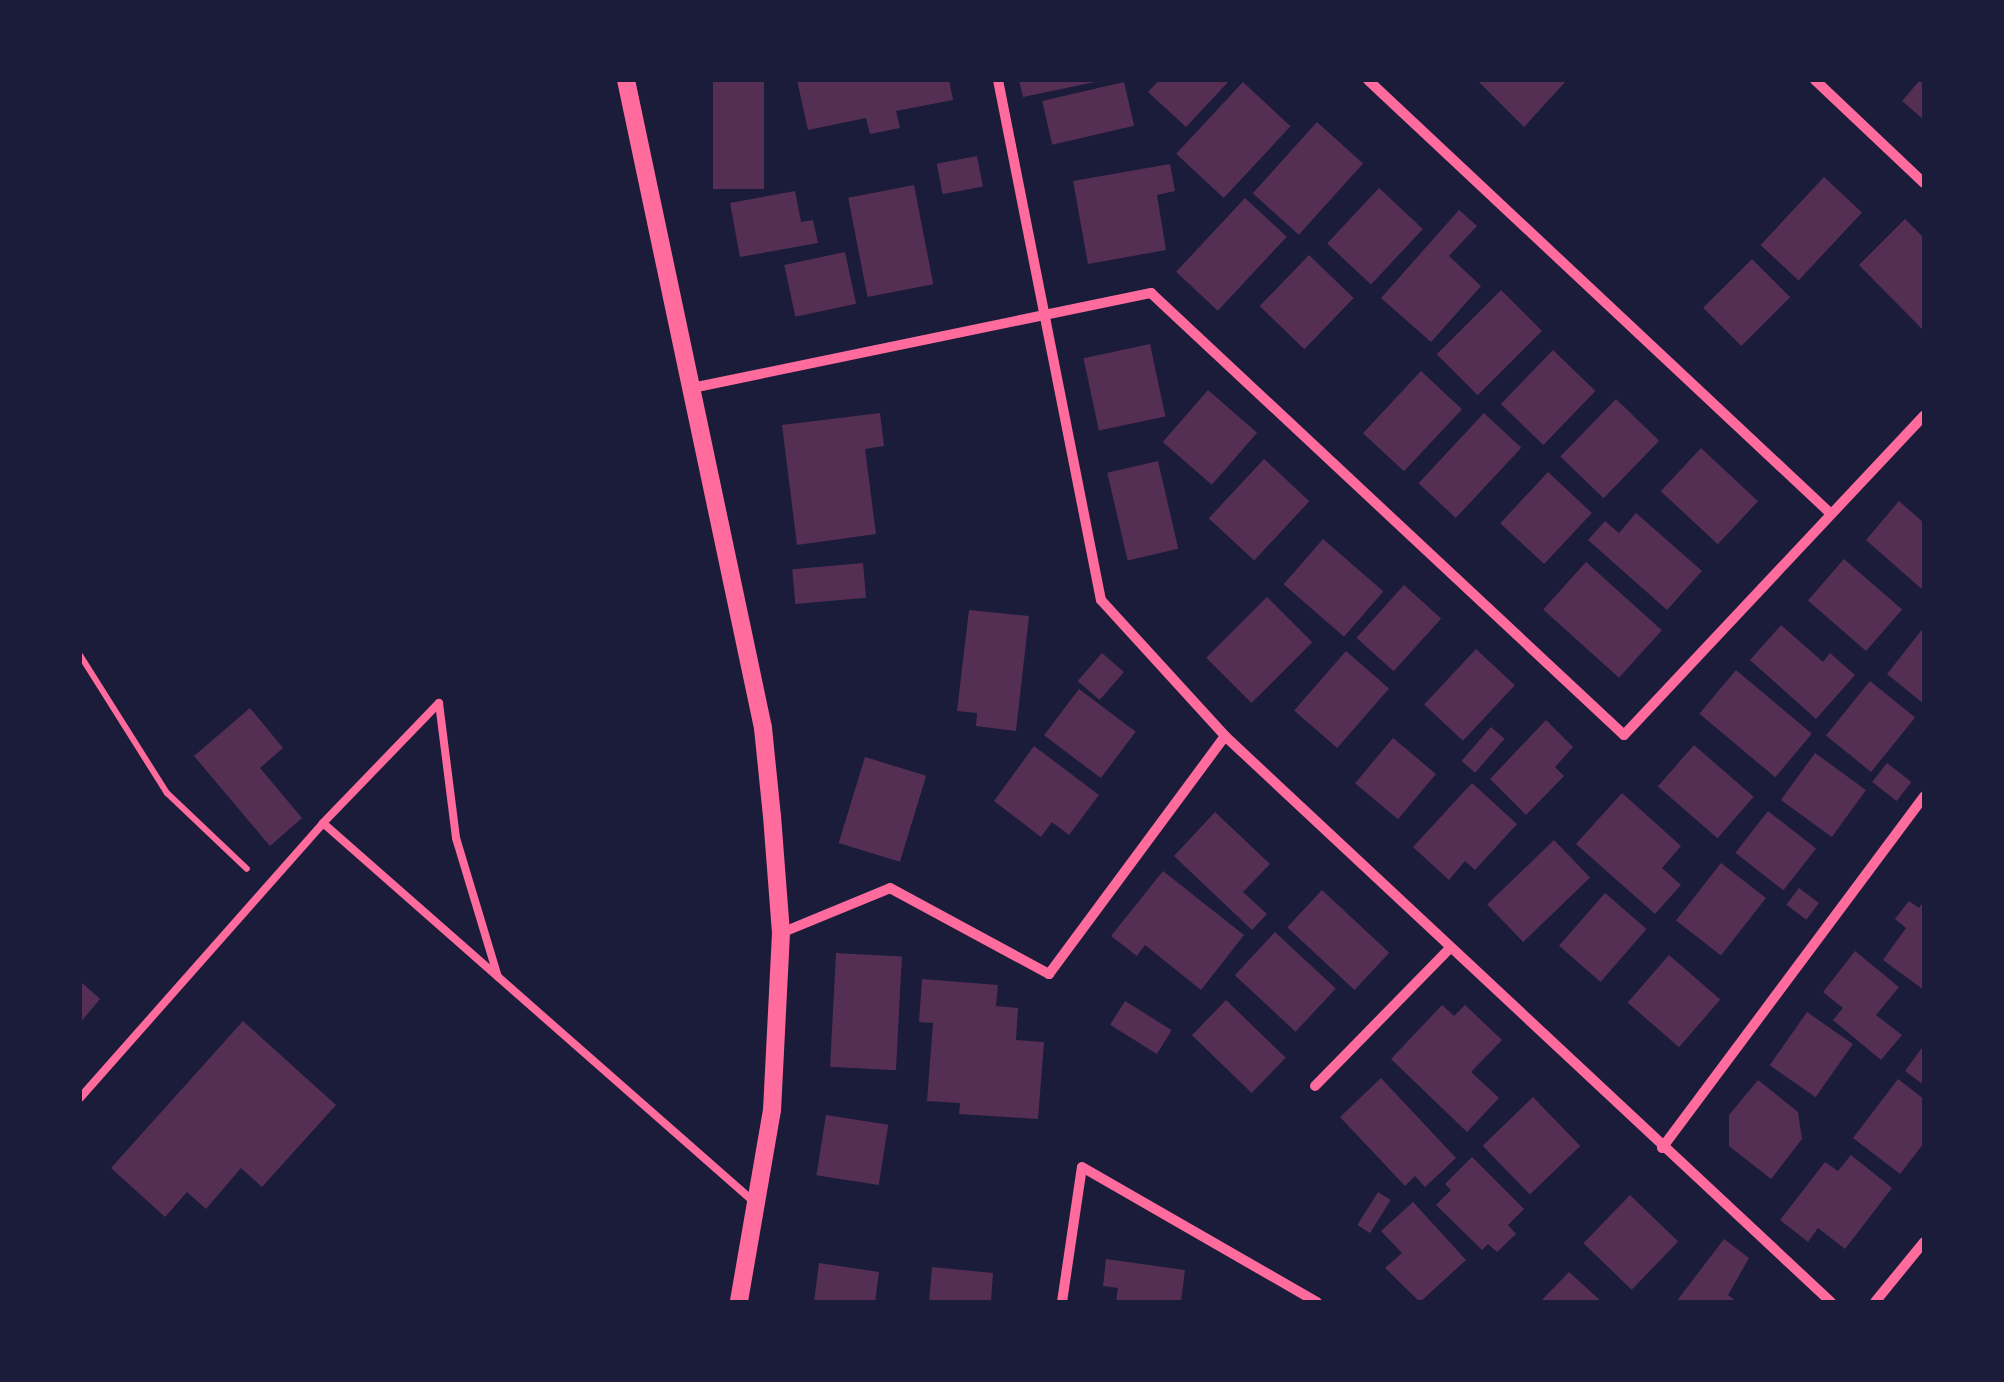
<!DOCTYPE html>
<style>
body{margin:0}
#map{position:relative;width:2004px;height:1382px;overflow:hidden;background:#1b1b3a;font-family:Figtree,sans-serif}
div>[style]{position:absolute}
.building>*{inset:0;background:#542f53;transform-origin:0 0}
.path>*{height:6px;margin:-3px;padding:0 3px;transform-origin:3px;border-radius:3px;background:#ff6b9d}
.service>*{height:8px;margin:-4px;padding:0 4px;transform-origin:4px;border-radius:4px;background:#ff6b9d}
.minor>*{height:10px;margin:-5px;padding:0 5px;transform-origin:5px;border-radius:5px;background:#ff6b9d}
.tertiary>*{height:18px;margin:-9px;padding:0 9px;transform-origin:9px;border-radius:9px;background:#ff6b9d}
span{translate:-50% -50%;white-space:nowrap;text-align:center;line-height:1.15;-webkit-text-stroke:9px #1b1b3a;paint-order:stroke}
.frame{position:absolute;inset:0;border:82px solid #1b1b3a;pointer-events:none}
</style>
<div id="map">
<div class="building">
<i style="left:713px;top:80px;width:51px;height:109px"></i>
<i style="clip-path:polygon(797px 80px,949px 80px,953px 100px,896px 111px,900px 128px,870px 134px,866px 118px,808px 130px)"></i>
<i style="clip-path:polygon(1019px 80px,1094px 80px,1095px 82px,1023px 97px)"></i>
<i style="clip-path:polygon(1159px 80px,1230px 80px,1186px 127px,1148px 92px)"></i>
<i style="clip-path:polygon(1477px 80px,1567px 80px,1524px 127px)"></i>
<i style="clip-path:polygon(1920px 80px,1924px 80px,1924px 120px,1902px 101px)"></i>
<i style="left:1124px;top:82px;width:45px;height:84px;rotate:77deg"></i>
<i style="left:1243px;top:82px;width:65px;height:98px;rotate:43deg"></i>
<i style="left:1317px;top:122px;width:62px;height:96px;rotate:42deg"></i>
<i style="left:977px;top:156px;width:31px;height:41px;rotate:79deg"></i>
<i style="clip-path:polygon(1170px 164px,1175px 191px,1157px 195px,1166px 250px,1088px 264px,1073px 181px)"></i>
<i style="left:1824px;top:177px;width:52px;height:93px;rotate:43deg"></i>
<i style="left:914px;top:185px;width:101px;height:67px;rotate:79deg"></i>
<i style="left:1379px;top:188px;width:60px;height:76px;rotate:43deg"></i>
<i style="clip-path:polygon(795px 191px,801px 222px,813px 220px,818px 243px,740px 257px,730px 203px)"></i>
<i style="left:1245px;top:198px;width:57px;height:101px;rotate:43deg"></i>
<i style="clip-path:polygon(1459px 210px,1477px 226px,1449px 256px,1481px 286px,1431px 342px,1381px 298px)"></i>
<i style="clip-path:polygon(1905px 219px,1924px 238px,1924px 331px,1859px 265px)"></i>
<i style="left:845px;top:252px;width:53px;height:62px;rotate:78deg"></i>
<i style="left:1309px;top:255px;width:62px;height:71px;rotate:44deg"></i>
<i style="left:1752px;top:259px;width:54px;height:69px;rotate:45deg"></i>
<i style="left:1501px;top:290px;width:58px;height:91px;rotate:45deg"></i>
<i style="left:1150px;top:344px;width:74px;height:68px;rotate:78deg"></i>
<i style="left:1553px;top:350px;width:59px;height:75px;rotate:44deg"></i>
<i style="left:1421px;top:371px;width:56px;height:85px;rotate:43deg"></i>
<i style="left:1208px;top:390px;width:65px;height:69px;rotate:41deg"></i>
<i style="left:1616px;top:399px;width:60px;height:80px;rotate:44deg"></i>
<i style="clip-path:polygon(880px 413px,884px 446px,865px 449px,876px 534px,797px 545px,782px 425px)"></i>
<i style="left:1484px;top:413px;width:51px;height:96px;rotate:43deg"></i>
<i style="left:1701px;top:448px;width:78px;height:59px;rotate:43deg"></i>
<i style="left:1264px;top:459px;width:62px;height:81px;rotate:43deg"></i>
<i style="left:1158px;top:461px;width:90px;height:52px;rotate:77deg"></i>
<i style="left:1548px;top:472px;width:60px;height:70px;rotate:43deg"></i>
<i style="clip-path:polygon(1899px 501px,1924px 523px,1924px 591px,1866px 540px)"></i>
<i style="clip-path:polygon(1636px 513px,1702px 571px,1667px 610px,1588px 540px,1605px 521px,1619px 533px)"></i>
<i style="left:1323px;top:539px;width:80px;height:60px;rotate:41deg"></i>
<i style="left:1844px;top:559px;width:77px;height:55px;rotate:41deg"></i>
<i style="left:1586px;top:562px;width:102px;height:64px;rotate:42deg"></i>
<i style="left:863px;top:563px;width:35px;height:71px;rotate:85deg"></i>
<i style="left:1404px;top:585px;width:50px;height:71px;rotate:42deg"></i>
<i style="left:1267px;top:597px;width:64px;height:86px;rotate:45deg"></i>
<i style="clip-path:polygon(969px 610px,1029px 616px,1016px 731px,976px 726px,977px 713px,957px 711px)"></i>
<i style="clip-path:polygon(1781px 625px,1823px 662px,1830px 653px,1855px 675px,1816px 719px,1750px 660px)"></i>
<i style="clip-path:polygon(1924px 627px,1924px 704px,1887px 674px)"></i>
<i style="left:1476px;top:649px;width:53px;height:76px;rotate:43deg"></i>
<i style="left:1346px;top:651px;width:57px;height:79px;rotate:41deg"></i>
<i style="left:1102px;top:653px;width:29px;height:37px;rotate:41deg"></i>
<i style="left:1736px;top:670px;width:99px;height:57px;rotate:40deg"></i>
<i style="left:1870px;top:681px;width:58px;height:70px;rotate:39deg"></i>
<i style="left:1079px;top:689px;width:71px;height:58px;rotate:37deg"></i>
<i style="clip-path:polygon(250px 708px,283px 748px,260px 768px,302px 818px,270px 846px,194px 756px)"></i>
<i style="clip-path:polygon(1546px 720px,1573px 747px,1555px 767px,1564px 776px,1526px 815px,1490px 779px)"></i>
<i style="left:1491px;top:727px;width:18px;height:45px;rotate:41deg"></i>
<i style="left:1393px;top:738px;width:56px;height:59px;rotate:40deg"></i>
<i style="left:1694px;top:745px;width:79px;height:55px;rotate:41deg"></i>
<i style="clip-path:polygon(1034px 746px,1099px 795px,1069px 835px,1052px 822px,1041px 837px,994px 801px)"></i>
<i style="left:1815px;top:753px;width:63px;height:58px;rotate:36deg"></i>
<i style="left:865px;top:757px;width:64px;height:90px;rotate:17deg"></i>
<i style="left:1887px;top:763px;width:31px;height:24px;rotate:38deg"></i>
<i style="clip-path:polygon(1472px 783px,1517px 824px,1475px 870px,1465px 861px,1449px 880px,1413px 847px)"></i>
<i style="clip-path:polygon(1622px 793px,1681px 846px,1662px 868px,1681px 885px,1655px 914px,1576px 844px)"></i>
<i style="left:1768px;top:811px;width:61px;height:53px;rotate:38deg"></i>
<i style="clip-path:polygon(1215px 812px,1270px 864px,1243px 892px,1267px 914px,1252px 930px,1174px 856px)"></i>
<i style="left:1554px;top:840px;width:52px;height:93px;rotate:46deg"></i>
<i style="left:1721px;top:863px;width:57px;height:73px;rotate:38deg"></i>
<i style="clip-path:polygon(1163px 871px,1244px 935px,1201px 990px,1145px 945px,1137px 956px,1111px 936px)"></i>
<i style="left:1799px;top:888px;width:25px;height:21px;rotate:37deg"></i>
<i style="left:1322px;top:890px;width:92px;height:51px;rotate:43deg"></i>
<i style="left:1605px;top:893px;width:55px;height:70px;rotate:41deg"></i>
<i style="clip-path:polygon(1909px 901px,1919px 908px,1924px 901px,1924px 990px,1883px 960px,1906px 928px,1895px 919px)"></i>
<i style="left:1275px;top:932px;width:83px;height:59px;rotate:43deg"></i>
<i style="clip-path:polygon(1855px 951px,1899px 987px,1876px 1015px,1902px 1035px,1881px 1060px,1833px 1020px,1843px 1008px,1823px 992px)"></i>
<i style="left:836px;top:953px;width:66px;height:114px;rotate:3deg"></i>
<i style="left:1669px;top:955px;width:68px;height:63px;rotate:41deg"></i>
<i style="clip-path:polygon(922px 979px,998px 985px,996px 1006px,1018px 1008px,1016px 1040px,1044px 1042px,1038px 1119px,959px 1114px,960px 1103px,927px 1101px,933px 1023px,919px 1022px)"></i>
<i style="clip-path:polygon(80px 981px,100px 999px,80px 1023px)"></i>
<i style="left:1226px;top:1000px;width:83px;height:49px;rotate:44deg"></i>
<i style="left:1125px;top:1001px;width:55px;height:28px;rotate:32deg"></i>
<i style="clip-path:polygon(1442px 1005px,1454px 1016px,1465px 1005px,1502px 1040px,1471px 1072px,1499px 1098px,1467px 1132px,1391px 1059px)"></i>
<i style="left:1807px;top:1012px;width:56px;height:65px;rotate:35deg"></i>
<i style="clip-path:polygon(243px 1021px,336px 1105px,262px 1187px,241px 1168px,206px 1209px,187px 1192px,165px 1217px,111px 1168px)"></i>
<i style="clip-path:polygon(1924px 1045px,1924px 1085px,1905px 1071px)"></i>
<i style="clip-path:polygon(1381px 1078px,1456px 1158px,1425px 1187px,1415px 1176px,1405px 1186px,1340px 1117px)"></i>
<i style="clip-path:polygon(1898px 1079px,1924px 1099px,1924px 1143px,1900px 1174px,1853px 1138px)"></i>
<i style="clip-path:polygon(1758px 1080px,1798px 1112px,1802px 1139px,1771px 1179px,1729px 1146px,1729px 1115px)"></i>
<i style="left:1533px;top:1097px;width:68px;height:70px;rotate:46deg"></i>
<i style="left:826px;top:1115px;width:63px;height:61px;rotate:9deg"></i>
<i style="clip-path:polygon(1851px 1155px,1892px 1188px,1845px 1249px,1818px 1228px,1808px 1242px,1780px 1220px,1825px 1162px,1838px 1171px)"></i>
<i style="clip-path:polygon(1472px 1157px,1524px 1209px,1508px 1225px,1516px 1234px,1497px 1252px,1488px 1244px,1482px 1250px,1436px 1205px,1451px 1190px,1445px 1184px)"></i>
<i style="left:1378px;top:1192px;width:15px;height:39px;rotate:32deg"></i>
<i style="left:1630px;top:1195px;width:67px;height:67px;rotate:44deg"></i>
<i style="clip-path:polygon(1413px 1202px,1466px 1260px,1420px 1302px,1385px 1268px,1402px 1253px,1381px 1231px)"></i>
<i style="clip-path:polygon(1724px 1239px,1749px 1258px,1728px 1295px,1737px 1302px,1676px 1302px)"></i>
<i style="clip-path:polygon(1106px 1259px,1185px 1270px,1181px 1302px,1116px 1302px,1118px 1288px,1103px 1286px)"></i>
<i style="clip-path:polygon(819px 1263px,879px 1272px,875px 1302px,814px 1302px)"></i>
<i style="clip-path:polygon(932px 1267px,993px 1273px,991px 1302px,929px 1302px)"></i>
<i style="clip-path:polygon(1569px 1272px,1602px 1302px,1540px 1302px)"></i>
</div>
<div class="path">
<i style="left:80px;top:655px;width:163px;rotate:57.8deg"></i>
<i style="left:167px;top:793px;width:110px;rotate:43.5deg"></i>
</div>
<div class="service">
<i style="left:439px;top:703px;width:136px;rotate:82.8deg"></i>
<i style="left:456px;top:838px;width:145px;rotate:73.2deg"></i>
<i style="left:323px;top:823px;width:167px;rotate:-46deg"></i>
<i style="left:80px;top:1098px;width:367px;rotate:-48.5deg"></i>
<i style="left:323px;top:823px;width:573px;rotate:41.32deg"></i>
</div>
<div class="minor">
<i style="left:998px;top:80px;width:530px;rotate:78.8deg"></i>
<i style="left:1101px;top:600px;width:184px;rotate:47.6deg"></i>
<i style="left:1225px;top:736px;width:829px;rotate:43.05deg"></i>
<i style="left:1368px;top:80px;width:633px;rotate:43.14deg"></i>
<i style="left:1815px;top:80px;width:150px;rotate:43.4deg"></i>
<i style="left:692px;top:388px;width:469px;rotate:-11.7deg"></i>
<i style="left:1151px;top:293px;width:647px;rotate:43.06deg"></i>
<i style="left:1624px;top:735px;width:439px;rotate:-46.8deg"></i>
<i style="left:781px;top:933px;width:118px;rotate:-22.4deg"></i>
<i style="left:890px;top:888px;width:181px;rotate:28.4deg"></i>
<i style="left:1049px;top:974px;width:296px;rotate:-53.5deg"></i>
<i style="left:1315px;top:1086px;width:192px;rotate:-45.6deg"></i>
<i style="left:1662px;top:1148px;width:439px;rotate:-53.3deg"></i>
<i style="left:1062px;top:1302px;width:136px;rotate:-81.6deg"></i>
<i style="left:1082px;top:1167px;width:271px;rotate:29.9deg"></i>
<i style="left:1875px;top:1302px;width:77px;rotate:-50.8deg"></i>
</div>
<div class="tertiary">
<i style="left:626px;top:80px;width:662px;rotate:78.06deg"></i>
<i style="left:763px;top:728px;width:88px;rotate:84.2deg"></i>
<i style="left:772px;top:816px;width:117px;rotate:85.6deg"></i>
<i style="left:781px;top:933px;width:177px;rotate:92.9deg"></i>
<i style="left:772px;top:1110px;width:195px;rotate:99.8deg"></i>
</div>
<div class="frame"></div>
</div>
